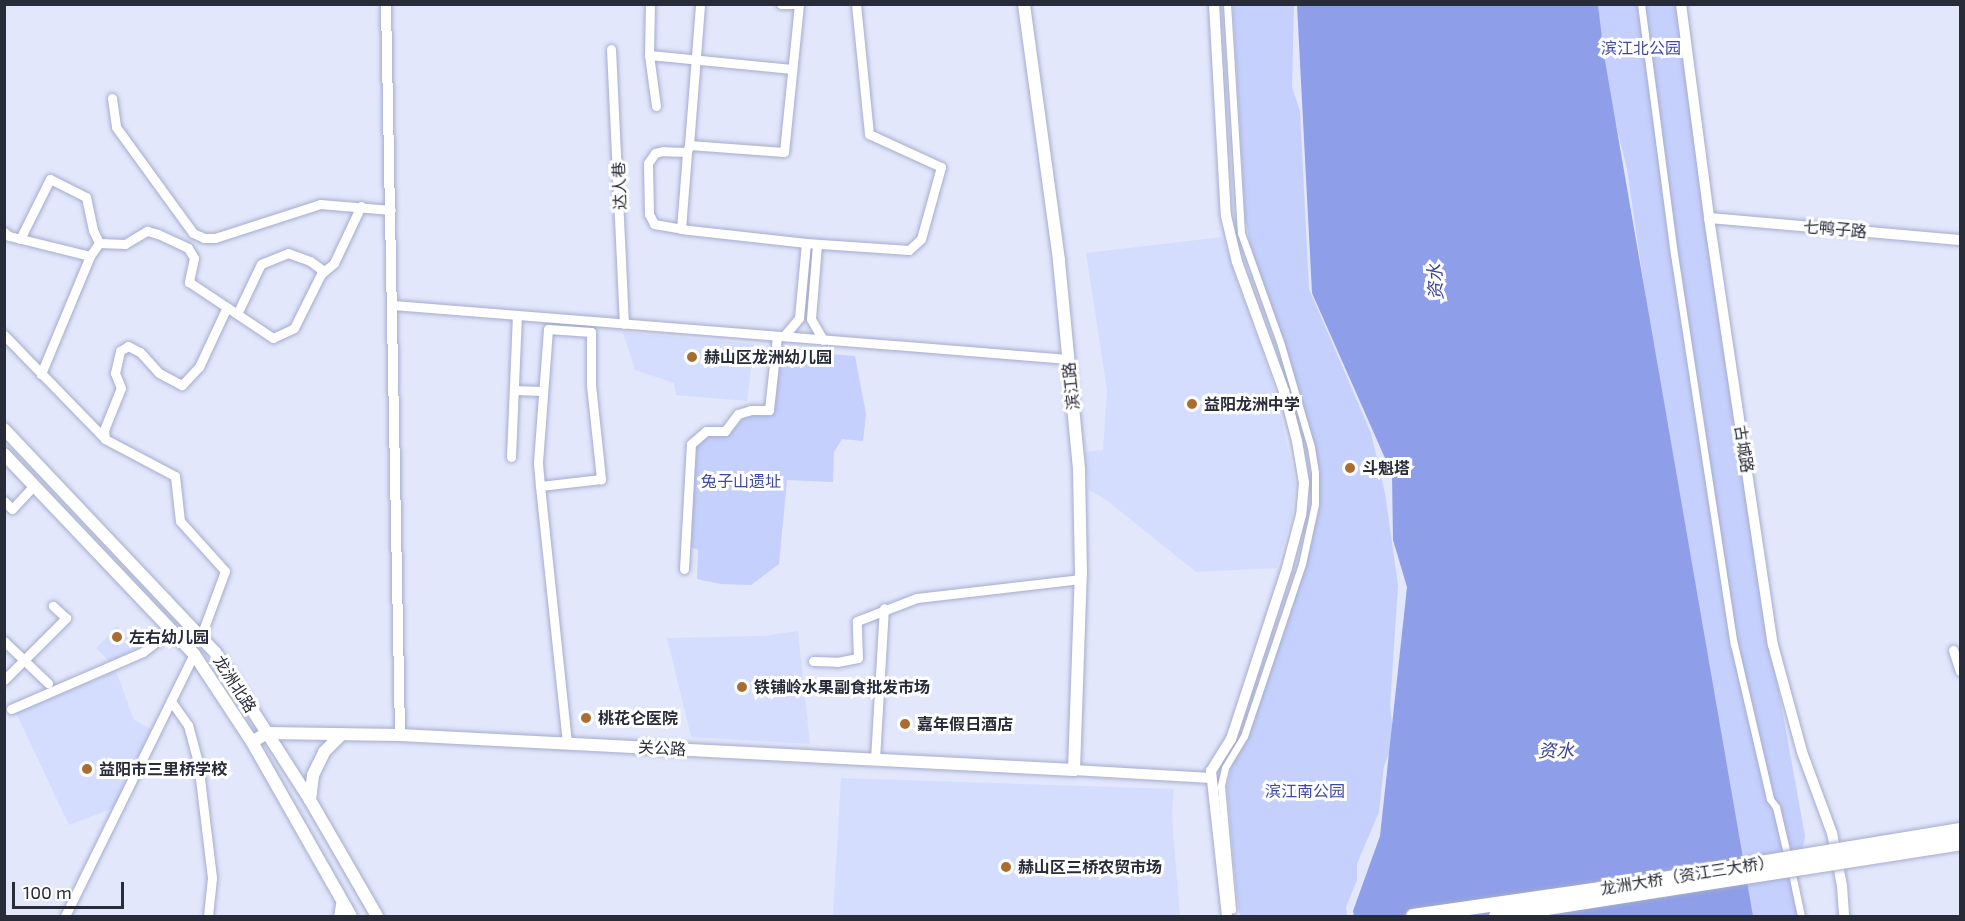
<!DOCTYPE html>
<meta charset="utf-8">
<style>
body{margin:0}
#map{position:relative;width:1965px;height:921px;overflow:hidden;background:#e2e7fc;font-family:"Exo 2","Noto Sans SC",sans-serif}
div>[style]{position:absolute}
.built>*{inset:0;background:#d5ddff}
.green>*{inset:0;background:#c5d0fd}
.water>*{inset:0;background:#8f9ee9}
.roads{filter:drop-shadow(0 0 2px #a5accd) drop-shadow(0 0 2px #a5accd)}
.pedestrian>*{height:7px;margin:-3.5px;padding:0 3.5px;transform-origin:3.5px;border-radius:3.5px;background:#fff}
.minor>*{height:9px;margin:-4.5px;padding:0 4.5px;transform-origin:4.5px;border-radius:4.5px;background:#fff}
.tertiary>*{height:10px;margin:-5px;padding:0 5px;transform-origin:5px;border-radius:5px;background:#fff}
.secondary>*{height:12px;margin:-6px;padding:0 6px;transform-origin:6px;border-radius:6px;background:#fff}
.bridges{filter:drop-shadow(0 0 2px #a5accd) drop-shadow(0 0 2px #a5accd)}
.primary-bridge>*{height:14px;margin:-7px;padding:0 7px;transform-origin:7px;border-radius:7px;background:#fff}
.dots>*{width:16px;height:16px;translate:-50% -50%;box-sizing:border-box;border:3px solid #fff;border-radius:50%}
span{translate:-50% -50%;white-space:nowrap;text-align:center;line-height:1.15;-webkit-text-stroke:6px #fff;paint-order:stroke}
.park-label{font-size:16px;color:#4049a1}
.street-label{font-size:16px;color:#282b38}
.poi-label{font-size:16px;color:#282b38;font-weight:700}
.left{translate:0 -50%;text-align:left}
.water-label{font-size:18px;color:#3a4198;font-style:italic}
.frame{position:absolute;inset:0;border:6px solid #282b38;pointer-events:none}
.scale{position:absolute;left:12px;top:882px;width:112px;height:27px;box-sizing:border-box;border:3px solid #282b38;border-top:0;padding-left:8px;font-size:18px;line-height:21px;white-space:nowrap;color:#282b38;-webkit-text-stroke:4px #fff;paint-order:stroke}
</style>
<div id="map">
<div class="built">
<i style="clip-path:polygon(1222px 237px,1275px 390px,1295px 481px,1293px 512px,1277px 568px,1196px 572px,1105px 499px,1089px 490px,1085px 452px,1103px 450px,1107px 390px,1086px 253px)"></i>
<i style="clip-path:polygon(623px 332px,754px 344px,747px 401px,676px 395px,674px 383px,635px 370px)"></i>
<i style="clip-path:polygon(117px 626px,138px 648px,109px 661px,96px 648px)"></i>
<i style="clip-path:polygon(798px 631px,810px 744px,691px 737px,667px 638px,764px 636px)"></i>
<i style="clip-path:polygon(116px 671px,134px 720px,151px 729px,114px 808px,69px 825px,16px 713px)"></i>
<i style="clip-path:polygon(841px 778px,1174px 789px,1172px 818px,1180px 916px,833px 916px)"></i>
</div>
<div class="green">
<i style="clip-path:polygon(1233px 5px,1294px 5px,1292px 87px,1300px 111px,1309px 289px,1371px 433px,1385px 493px,1398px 585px,1390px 706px,1394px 740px,1384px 766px,1379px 812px,1357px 864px,1357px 880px,1346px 907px,1347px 916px,1240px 916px,1237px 898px,1227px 788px,1232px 765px,1253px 723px,1301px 577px,1318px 514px,1318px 483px,1314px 445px,1291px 363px,1250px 244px,1245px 217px)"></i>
<i style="clip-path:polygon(1592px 5px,1677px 5px,1760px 587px,1805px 836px,1797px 882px,1804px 916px,1743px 916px,1674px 491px,1627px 169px,1596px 43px)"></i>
<i style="clip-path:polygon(779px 350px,855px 356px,866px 414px,863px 441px,842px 439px,834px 452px,833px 482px,787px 480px,779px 564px,751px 585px,721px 584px,697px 579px,698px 550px,691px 547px,696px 446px,710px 436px,727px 436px,747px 415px,771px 416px)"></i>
</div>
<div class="water">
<i style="clip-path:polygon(1297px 5px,1598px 5px,1604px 55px,1753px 916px,1354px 916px,1353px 911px,1380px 836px,1407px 587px,1393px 540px,1392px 474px,1312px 293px)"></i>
</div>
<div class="roads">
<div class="pedestrian">
<i style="left:1227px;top:4px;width:229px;rotate:86.5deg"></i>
<i style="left:1241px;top:233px;width:119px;rotate:70.3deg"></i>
<i style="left:1281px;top:345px;width:106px;rotate:73.6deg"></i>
<i style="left:1311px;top:447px;width:26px;rotate:81deg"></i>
<i style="left:1315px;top:473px;width:31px;rotate:90deg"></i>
<i style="left:1315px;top:504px;width:61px;rotate:102.2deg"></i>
<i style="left:1302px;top:564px;width:182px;rotate:108.6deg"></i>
<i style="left:1244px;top:736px;width:37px;rotate:121deg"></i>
<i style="left:1225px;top:768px;width:18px;rotate:103deg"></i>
<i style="left:1221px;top:786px;width:124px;rotate:84.9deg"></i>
<i style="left:1641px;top:4px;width:252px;rotate:82.5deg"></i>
<i style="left:1674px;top:254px;width:395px;rotate:81.3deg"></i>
<i style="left:1734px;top:644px;width:159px;rotate:76.9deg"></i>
<i style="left:1770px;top:799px;width:10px;rotate:53deg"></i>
<i style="left:1776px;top:807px;width:52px;rotate:76.8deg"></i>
<i style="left:1791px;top:869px;width:48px;rotate:78deg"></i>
</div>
<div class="minor">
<i style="left:781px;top:4px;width:15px"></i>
<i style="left:611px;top:49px;width:275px;rotate:87.3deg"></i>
<i style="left:649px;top:55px;width:51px;rotate:-88.9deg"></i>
<i style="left:112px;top:98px;width:29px;rotate:82deg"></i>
<i style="left:116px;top:127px;width:131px;rotate:54deg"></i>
<i style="left:193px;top:233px;width:12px;rotate:24deg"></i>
<i style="left:204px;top:238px;width:11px"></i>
<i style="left:215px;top:238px;width:110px;rotate:-17.9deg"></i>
<i style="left:320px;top:204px;width:71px;rotate:4.8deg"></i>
<i style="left:656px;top:106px;width:51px;rotate:-97.8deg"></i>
<i style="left:649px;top:55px;width:144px;rotate:5.6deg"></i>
<i style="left:689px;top:145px;width:141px;rotate:-85.5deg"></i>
<i style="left:687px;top:152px;width:7px;rotate:-74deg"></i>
<i style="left:689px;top:145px;width:95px;rotate:4.2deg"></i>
<i style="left:784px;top:152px;width:149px;rotate:-84.2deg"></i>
<i style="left:681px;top:229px;width:77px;rotate:-85.5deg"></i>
<i style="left:687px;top:152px;width:24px;rotate:-178deg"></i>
<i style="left:663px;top:151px;width:8px;rotate:166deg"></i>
<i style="left:655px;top:153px;width:12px;rotate:125deg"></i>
<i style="left:648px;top:163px;width:51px;rotate:88.9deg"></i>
<i style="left:649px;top:214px;width:11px;rotate:63deg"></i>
<i style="left:654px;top:224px;width:27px;rotate:10deg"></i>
<i style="left:681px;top:229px;width:8px;rotate:7deg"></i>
<i style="left:689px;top:230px;width:118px;rotate:6.3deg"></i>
<i style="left:806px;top:243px;width:103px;rotate:3.9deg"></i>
<i style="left:909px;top:250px;width:16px;rotate:-43deg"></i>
<i style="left:921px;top:239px;width:75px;rotate:-74.5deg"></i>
<i style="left:941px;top:167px;width:79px;rotate:-155.4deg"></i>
<i style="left:869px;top:134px;width:131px;rotate:-95.7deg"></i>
<i style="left:4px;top:232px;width:6px;rotate:39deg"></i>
<i style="left:9px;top:236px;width:83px;rotate:13.9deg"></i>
<i style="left:90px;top:256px;width:128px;rotate:112.6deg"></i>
<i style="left:20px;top:239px;width:67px;rotate:-63.4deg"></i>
<i style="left:50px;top:179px;width:40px;rotate:26.6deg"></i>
<i style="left:86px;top:197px;width:34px;rotate:78deg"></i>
<i style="left:93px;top:230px;width:14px;rotate:65deg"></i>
<i style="left:817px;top:244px;width:75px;rotate:94.6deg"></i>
<i style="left:811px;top:319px;width:24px;rotate:60deg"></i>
<i style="left:90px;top:256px;width:16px;rotate:-55deg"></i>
<i style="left:99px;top:243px;width:26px;rotate:2deg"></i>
<i style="left:125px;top:244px;width:26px;rotate:-31deg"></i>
<i style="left:147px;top:231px;width:11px;rotate:15deg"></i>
<i style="left:158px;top:234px;width:33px;rotate:25deg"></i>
<i style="left:188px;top:248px;width:12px;rotate:59deg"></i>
<i style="left:194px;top:258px;width:25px;rotate:102deg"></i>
<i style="left:189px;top:282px;width:101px;rotate:33.7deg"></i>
<i style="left:273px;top:338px;width:23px;rotate:-25deg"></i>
<i style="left:294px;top:328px;width:60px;rotate:-63.4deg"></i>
<i style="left:321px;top:274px;width:17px;rotate:-40deg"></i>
<i style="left:334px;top:263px;width:63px;rotate:-64.7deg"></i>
<i style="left:393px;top:305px;width:677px;rotate:4.57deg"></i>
<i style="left:237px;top:314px;width:55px;rotate:-64.4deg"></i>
<i style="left:261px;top:264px;width:29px;rotate:-22deg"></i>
<i style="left:288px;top:253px;width:23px;rotate:20deg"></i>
<i style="left:310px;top:261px;width:17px;rotate:36deg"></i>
<i style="left:548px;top:329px;width:43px;rotate:4deg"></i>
<i style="left:591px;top:332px;width:53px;rotate:90deg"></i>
<i style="left:591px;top:385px;width:95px;rotate:83.9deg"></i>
<i style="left:601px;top:479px;width:61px;rotate:173.5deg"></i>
<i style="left:540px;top:486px;width:24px;rotate:-95deg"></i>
<i style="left:538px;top:462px;width:133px;rotate:-85.7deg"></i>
<i style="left:4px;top:335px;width:145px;rotate:45.8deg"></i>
<i style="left:105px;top:439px;width:79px;rotate:27.9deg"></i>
<i style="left:175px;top:476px;width:45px;rotate:83.7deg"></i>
<i style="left:180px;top:521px;width:67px;rotate:48deg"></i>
<i style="left:225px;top:571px;width:69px;rotate:110.3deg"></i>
<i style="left:784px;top:336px;width:23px;rotate:-50deg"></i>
<i style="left:799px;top:318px;width:75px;rotate:-84.7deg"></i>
<i style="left:514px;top:390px;width:28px;rotate:2deg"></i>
<i style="left:105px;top:439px;width:9px;rotate:-96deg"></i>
<i style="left:104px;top:430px;width:45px;rotate:-68deg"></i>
<i style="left:121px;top:388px;width:16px;rotate:-112deg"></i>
<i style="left:115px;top:373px;width:23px;rotate:-77deg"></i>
<i style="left:120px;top:351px;width:9px;rotate:-32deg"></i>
<i style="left:128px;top:346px;width:13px;rotate:27deg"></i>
<i style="left:140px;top:352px;width:28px;rotate:48deg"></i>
<i style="left:159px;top:373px;width:26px;rotate:28deg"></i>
<i style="left:182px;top:385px;width:25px;rotate:-47deg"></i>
<i style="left:199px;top:367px;width:66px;rotate:-65deg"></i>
<i style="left:511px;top:457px;width:142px;rotate:-87.6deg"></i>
<i style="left:540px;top:486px;width:259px;rotate:84deg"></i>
<i style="left:4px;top:501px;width:11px;rotate:45deg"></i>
<i style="left:12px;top:509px;width:33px;rotate:-47deg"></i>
<i style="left:684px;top:569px;width:125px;rotate:-86.8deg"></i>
<i style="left:691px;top:444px;width:20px;rotate:-41deg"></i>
<i style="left:706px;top:431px;width:19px"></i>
<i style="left:725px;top:431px;width:21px;rotate:-53deg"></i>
<i style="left:738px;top:414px;width:14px;rotate:-17deg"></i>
<i style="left:751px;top:410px;width:18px"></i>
<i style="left:769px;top:410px;width:74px;rotate:-83.8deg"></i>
<i style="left:4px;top:641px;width:61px;rotate:43.7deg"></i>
<i style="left:1953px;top:650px;width:22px;rotate:72deg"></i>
<i style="left:813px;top:661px;width:24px;rotate:2deg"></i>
<i style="left:837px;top:662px;width:21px;rotate:-11deg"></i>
<i style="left:858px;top:658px;width:37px;rotate:-92deg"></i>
<i style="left:857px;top:621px;width:64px;rotate:-21deg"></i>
<i style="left:917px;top:598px;width:165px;rotate:-6.6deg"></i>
<i style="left:4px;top:680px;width:88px;rotate:-45deg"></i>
<i style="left:66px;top:618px;width:18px;rotate:-137deg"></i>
<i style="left:171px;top:701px;width:29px;rotate:55deg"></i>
<i style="left:188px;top:725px;width:38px;rotate:75deg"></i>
<i style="left:198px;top:762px;width:117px;rotate:83.1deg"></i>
<i style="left:212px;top:878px;width:38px;rotate:96deg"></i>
<i style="left:11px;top:709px;width:144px;rotate:-23.4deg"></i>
<i style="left:143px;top:652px;width:36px;rotate:-38deg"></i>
<i style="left:875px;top:759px;width:151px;rotate:-86.6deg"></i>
<i style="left:65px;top:916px;width:292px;rotate:-63.8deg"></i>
<i style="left:338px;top:916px;width:17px;rotate:-80deg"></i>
</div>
<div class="tertiary">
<i style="left:386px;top:4px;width:731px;rotate:88.9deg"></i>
<i style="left:1214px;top:4px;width:212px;rotate:86.8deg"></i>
<i style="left:1226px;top:216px;width:47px;rotate:76.6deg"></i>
<i style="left:1237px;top:262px;width:137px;rotate:70deg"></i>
<i style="left:1284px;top:391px;width:52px;rotate:75.4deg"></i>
<i style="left:1297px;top:441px;width:43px;rotate:80.5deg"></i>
<i style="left:1304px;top:483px;width:32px;rotate:95deg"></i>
<i style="left:1301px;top:515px;width:55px;rotate:104.8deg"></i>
<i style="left:1287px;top:568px;width:180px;rotate:108.1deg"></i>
<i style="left:1231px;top:739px;width:38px;rotate:122deg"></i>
<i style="left:1211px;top:771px;width:146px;rotate:83.7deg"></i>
<i style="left:1681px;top:4px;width:216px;rotate:82.5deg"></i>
<i style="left:1709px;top:218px;width:432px;rotate:81.5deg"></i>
<i style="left:1773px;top:645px;width:111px;rotate:74.8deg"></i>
<i style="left:1802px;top:752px;width:86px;rotate:69.7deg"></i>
<i style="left:1832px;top:833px;width:54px;rotate:79.3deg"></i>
<i style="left:1842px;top:886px;width:30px;rotate:86deg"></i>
<i style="left:1709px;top:218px;width:252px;rotate:5deg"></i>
<i style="left:1074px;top:770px;width:136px;rotate:3.4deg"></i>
</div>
<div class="secondary">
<i style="left:4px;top:429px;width:307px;rotate:46.6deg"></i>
<i style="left:215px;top:652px;width:176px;rotate:57.3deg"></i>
<i style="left:310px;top:800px;width:134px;rotate:60deg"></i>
<i style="left:4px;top:454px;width:276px;rotate:46.5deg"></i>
<i style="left:194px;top:654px;width:105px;rotate:56.6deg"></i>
<i style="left:252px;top:742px;width:200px;rotate:60.4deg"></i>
<i style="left:252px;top:742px;width:17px;rotate:-31deg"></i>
<i style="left:267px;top:733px;width:133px;rotate:0.9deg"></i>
<i style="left:400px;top:735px;width:675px;rotate:2.97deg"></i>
<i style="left:1074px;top:770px;width:196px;rotate:-88deg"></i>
<i style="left:1081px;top:574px;width:105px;rotate:-91.1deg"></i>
<i style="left:1079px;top:469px;width:210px;rotate:-95.5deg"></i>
<i style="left:1059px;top:260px;width:258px;rotate:-97.8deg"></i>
<i style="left:310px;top:800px;width:25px;rotate:-83deg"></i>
<i style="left:313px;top:775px;width:25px;rotate:-64deg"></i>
<i style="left:324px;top:752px;width:25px;rotate:-45deg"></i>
</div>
</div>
<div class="bridges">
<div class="primary-bridge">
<i style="left:1413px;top:916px;width:216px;rotate:-8.2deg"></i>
<i style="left:1627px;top:885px;width:338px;rotate:-9.4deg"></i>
<i style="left:1496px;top:916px;width:470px;rotate:-8.9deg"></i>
</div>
</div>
<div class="dots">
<i style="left:692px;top:357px;background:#a96e2f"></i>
<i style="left:1192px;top:404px;background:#a96e2f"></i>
<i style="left:1350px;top:468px;background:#a96e2f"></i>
<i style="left:117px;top:637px;background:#a96e2f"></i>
<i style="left:742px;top:687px;background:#a96e2f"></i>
<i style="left:586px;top:718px;background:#a96e2f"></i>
<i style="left:905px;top:724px;background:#a96e2f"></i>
<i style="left:87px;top:769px;background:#a96e2f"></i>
<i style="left:1006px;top:867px;background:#a96e2f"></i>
</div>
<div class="park-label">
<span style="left:1641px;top:48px">滨江北公园</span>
<span style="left:741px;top:481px">兔子山遗址</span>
<span style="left:1305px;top:791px">滨江南公园</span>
</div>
<div class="street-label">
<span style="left:619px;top:186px;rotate:-92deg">达人巷</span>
<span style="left:1835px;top:229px;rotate:5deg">七鸭子路</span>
<span style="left:1071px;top:386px;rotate:-96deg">滨江路</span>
<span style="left:1744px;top:449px;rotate:81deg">古城路</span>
<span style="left:235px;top:684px;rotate:57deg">龙洲北路</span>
<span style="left:662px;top:748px;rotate:3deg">关公路</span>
<span style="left:1687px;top:875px;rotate:-9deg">龙洲大桥（资江三大桥）</span>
</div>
<div class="poi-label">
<span class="left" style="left:704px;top:357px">赫山区龙洲幼儿园</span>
<span class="left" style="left:1204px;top:404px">益阳龙洲中学</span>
<span class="left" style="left:1362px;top:468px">斗魁塔</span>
<span class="left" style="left:129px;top:637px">左右幼儿园</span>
<span class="left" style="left:754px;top:687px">铁铺岭水果副食批发市场</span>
<span class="left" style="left:598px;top:718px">桃花仑医院</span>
<span class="left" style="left:917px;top:724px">嘉年假日酒店</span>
<span class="left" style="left:99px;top:769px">益阳市三里桥学校</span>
<span class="left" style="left:1018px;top:867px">赫山区三桥农贸市场</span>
</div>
<div class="water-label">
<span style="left:1435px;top:282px;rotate:-93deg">资水</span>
<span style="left:1556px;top:750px">资水</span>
</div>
<div class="frame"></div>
<div class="scale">100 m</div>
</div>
